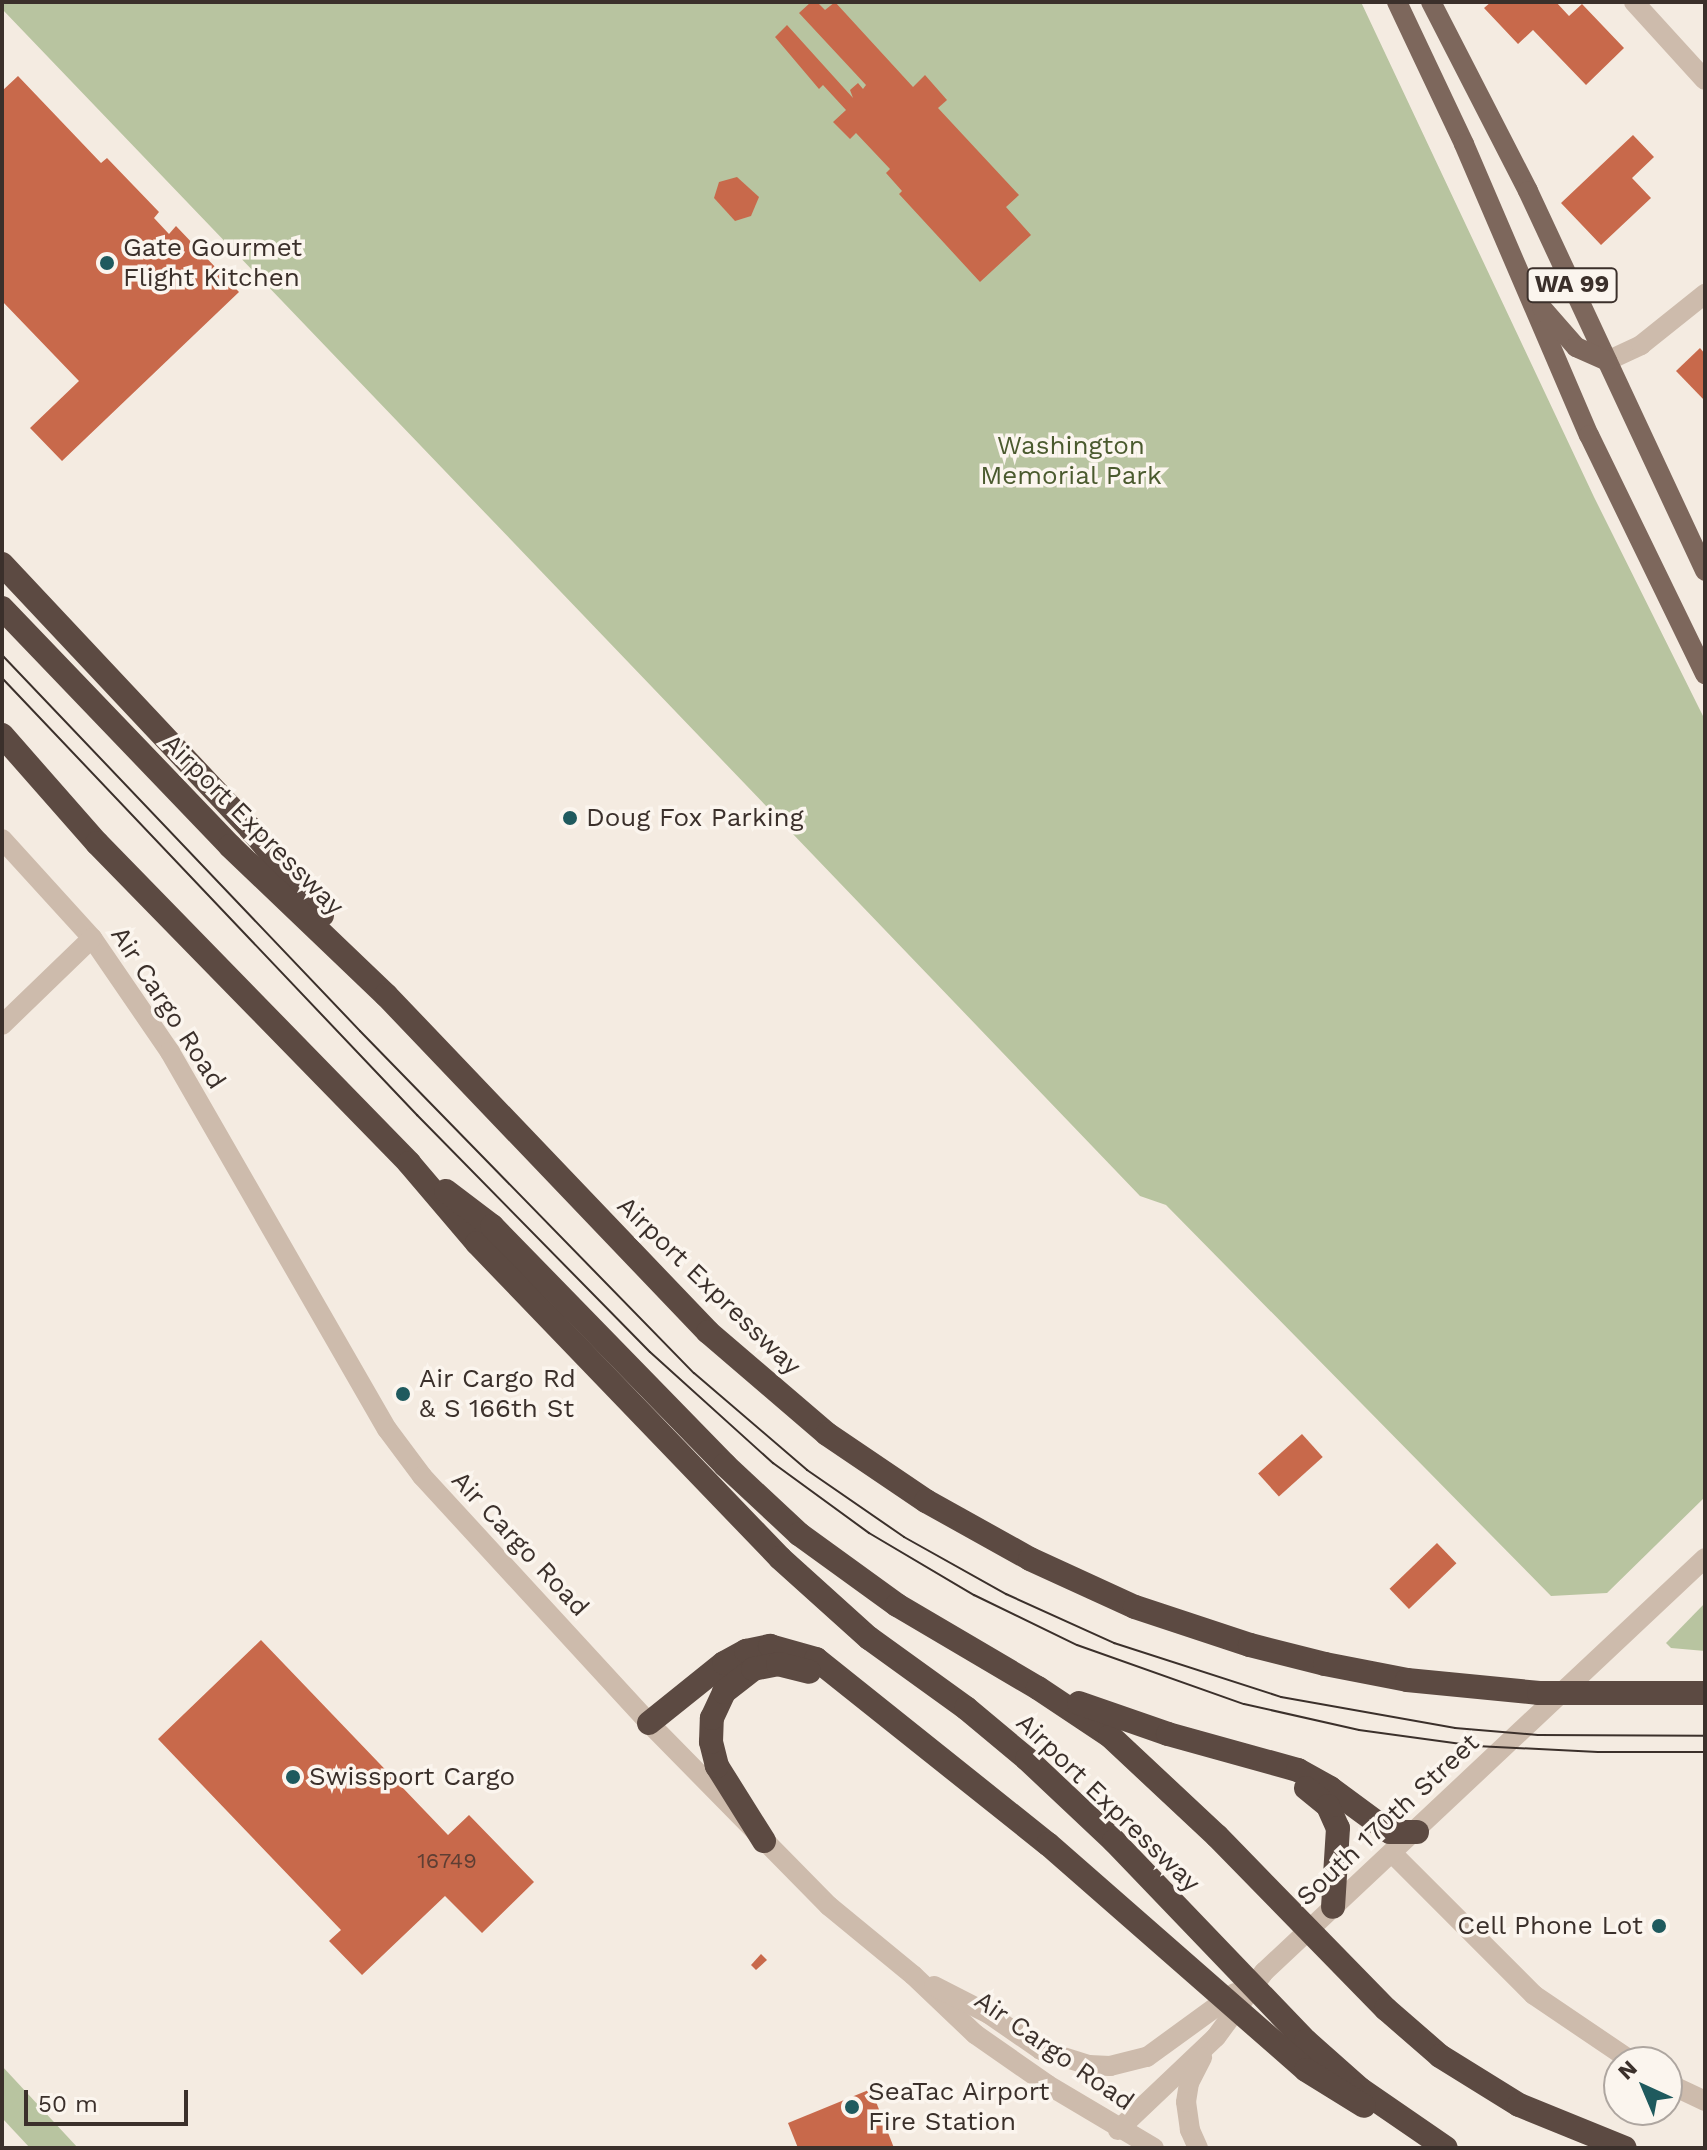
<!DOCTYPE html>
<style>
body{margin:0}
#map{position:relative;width:1707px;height:2150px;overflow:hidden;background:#f4ebe1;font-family:"Work Sans",sans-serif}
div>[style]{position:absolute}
.green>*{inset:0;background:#b8c4a0}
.building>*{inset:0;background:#c8694b;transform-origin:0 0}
.minor>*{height:20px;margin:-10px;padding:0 10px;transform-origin:10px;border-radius:10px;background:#cdbbac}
.major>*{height:20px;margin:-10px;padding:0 10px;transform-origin:10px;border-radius:10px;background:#7d675c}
.highway>*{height:24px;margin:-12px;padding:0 12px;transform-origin:12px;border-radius:12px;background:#5c4a42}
.tram>*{height:2px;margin:-1px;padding:0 1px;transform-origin:1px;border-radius:1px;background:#3b302b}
.dots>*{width:22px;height:22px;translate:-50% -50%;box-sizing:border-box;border:4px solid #fbf5ee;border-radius:50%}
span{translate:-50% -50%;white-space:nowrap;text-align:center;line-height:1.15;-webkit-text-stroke:7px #fbf5ee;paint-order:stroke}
.number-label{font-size:22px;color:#5e3e33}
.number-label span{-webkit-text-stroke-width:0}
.shield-label span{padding:2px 6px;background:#fbf5ee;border:2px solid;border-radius:6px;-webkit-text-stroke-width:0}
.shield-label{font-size:24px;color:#3b302b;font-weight:700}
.poi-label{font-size:26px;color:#3b302b}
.left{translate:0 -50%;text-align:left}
.right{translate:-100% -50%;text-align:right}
.park-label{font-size:26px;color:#4a5a2e}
.street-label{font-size:26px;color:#3b302b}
.frame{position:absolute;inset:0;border:4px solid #3b302b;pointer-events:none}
.north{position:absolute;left:1603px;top:2046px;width:80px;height:80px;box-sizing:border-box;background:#fbf5ee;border:2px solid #aea6a0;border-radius:50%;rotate:316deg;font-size:22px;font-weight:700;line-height:32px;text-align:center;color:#3b302b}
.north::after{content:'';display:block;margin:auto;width:28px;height:36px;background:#1f5a5e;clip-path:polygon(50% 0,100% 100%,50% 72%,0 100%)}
.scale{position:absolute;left:24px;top:2090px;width:164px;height:36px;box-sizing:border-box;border:4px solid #3b302b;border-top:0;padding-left:10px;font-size:24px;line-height:28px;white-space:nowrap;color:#3b302b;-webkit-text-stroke:6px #fbf5ee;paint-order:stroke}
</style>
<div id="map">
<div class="green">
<i style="clip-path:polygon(2px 2px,1361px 2px,1594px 497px,1705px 720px,1705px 1497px,1607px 1593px,1551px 1596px,1166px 1205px,1140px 1196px,2px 9px)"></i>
<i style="clip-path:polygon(1705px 1603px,1705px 1651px,1671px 1648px,1666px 1643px)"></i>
<i style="clip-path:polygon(2px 2066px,78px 2148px,30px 2148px,2px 2118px)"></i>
</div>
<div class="building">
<i style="clip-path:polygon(811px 2px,817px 2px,825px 10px,835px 2px,913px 87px,925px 75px,947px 100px,938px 108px,1019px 195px,1006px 207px,1031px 235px,980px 282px,899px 194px,902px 191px,886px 173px,890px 169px,856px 133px,850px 139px,833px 122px,846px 110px,823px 85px,819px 89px,775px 37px,787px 25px,853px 98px,850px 90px,858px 83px,863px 89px,866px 85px,799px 13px)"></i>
<i style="clip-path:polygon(1491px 2px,1556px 2px,1569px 16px,1582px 4px,1624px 48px,1586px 85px,1533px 30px,1518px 44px,1484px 8px)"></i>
<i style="clip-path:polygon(18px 76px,101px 163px,107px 158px,159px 212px,154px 218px,169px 234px,176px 226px,239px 292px,62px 461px,30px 428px,79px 381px,2px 301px,2px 91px)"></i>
<i style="clip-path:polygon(1633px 135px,1654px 157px,1632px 178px,1651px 198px,1601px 245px,1561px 203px)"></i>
<i style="clip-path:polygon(737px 177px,759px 197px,751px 216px,735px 221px,714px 198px,719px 182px)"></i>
<i style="clip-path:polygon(1700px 348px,1705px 354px,1705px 401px,1676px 371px)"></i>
<i style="left:1302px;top:1434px;width:31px;height:59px;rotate:48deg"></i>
<i style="left:1437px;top:1543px;width:28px;height:66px;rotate:46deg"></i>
<i style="clip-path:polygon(261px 1640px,448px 1835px,469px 1815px,534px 1882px,482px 1933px,445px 1896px,362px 1975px,329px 1941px,341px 1930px,158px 1739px)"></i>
<i style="clip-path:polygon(761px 1954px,767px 1960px,756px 1970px,751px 1965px)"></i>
<i style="clip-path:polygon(871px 2089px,894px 2148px,798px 2148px,788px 2123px)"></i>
</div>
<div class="minor">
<i style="left:1634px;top:2px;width:105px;rotate:47.7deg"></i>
<i style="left:1607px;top:361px;width:38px;rotate:-25deg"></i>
<i style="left:1641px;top:345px;width:82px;rotate:-38.6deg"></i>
<i style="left:2px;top:839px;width:134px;rotate:47.7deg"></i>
<i style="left:92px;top:938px;width:138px;rotate:55.6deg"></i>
<i style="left:170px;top:1052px;width:435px;rotate:60.1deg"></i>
<i style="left:387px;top:1429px;width:59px;rotate:53.3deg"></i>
<i style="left:422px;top:1476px;width:335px;rotate:47.4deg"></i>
<i style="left:649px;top:1723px;width:257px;rotate:45.5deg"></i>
<i style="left:829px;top:1906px;width:109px;rotate:39.4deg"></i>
<i style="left:913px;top:1975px;width:86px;rotate:43.6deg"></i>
<i style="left:975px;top:2034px;width:89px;rotate:34.9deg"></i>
<i style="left:1048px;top:2085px;width:123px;rotate:30.7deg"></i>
<i style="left:2px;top:1025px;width:125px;rotate:-44deg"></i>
<i style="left:1392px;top:1853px;width:201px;rotate:45deg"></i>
<i style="left:1534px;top:1995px;width:120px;rotate:34.1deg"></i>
<i style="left:934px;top:1986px;width:62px;rotate:27deg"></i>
<i style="left:989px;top:2014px;width:63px;rotate:34.7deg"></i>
<i style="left:1041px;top:2050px;width:50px;rotate:17.4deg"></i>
<i style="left:1089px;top:2065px;width:21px;rotate:3deg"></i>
<i style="left:1110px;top:2066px;width:38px;rotate:-14deg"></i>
<i style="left:1147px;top:2057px;width:109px;rotate:-36deg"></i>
<i style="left:1667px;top:2083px;width:42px;rotate:25.3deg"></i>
<i style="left:1118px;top:2130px;width:135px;rotate:-43.5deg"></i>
<i style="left:1216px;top:2037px;width:81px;rotate:-53.6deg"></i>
<i style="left:1264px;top:1972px;width:605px;rotate:-43.19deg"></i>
<i style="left:1198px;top:2148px;width:20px;rotate:-114deg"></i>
<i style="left:1190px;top:2130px;width:28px;rotate:-98deg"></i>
<i style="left:1186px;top:2102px;width:19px;rotate:-81deg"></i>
<i style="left:1189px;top:2083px;width:29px;rotate:-63deg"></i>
</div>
<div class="major">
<i style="left:1397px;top:2px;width:157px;rotate:64.7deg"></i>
<i style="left:1464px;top:144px;width:317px;rotate:66.8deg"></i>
<i style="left:1589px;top:435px;width:266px;rotate:64.1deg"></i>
<i style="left:1431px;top:2px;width:212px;rotate:62.8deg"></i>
<i style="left:1528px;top:191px;width:419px;rotate:65deg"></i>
<i style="left:1542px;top:308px;width:52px;rotate:48.9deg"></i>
<i style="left:1576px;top:347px;width:34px;rotate:24deg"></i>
</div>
<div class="highway">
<i style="left:2px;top:564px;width:362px;rotate:46.8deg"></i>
<i style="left:250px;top:828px;width:113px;rotate:50.4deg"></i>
<i style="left:2px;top:608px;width:330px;rotate:46.2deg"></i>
<i style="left:230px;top:846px;width:216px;rotate:43.7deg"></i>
<i style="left:386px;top:995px;width:466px;rotate:46.3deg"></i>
<i style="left:708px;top:1332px;width:157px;rotate:40.6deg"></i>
<i style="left:827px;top:1434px;width:120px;rotate:34.1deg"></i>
<i style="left:926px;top:1501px;width:119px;rotate:29.1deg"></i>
<i style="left:1030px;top:1559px;width:115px;rotate:24.6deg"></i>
<i style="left:1135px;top:1607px;width:121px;rotate:18.3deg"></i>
<i style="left:1250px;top:1645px;width:77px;rotate:14.2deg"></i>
<i style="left:1325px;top:1664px;width:84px;rotate:11deg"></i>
<i style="left:1407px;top:1680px;width:133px;rotate:5.6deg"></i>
<i style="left:1539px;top:1693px;width:166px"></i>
<i style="left:2px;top:735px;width:144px;rotate:48.7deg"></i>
<i style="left:97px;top:843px;width:447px;rotate:45.7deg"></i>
<i style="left:409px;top:1163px;width:105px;rotate:49.6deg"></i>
<i style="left:477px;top:1243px;width:437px;rotate:46.1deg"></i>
<i style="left:780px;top:1558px;width:120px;rotate:42deg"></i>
<i style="left:869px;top:1638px;width:120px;rotate:35.8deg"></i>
<i style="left:966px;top:1708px;width:80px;rotate:39.9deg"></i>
<i style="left:1027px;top:1759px;width:120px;rotate:43.3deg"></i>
<i style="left:1114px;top:1841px;width:277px;rotate:46.2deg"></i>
<i style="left:1306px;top:2041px;width:72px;rotate:41.6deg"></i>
<i style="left:1360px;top:2089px;width:104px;rotate:34.5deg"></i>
<i style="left:446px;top:1191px;width:58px;rotate:37.3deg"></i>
<i style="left:492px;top:1226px;width:334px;rotate:45.7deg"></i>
<i style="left:725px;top:1465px;width:101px;rotate:43deg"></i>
<i style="left:799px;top:1534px;width:121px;rotate:35.9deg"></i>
<i style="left:897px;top:1605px;width:164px;rotate:30.5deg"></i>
<i style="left:1038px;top:1688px;width:87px;rotate:33.7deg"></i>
<i style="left:1110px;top:1736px;width:146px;rotate:43.1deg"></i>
<i style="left:1217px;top:1836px;width:242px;rotate:45.7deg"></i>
<i style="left:1386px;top:2009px;width:72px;rotate:41deg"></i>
<i style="left:1440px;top:2056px;width:93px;rotate:31.8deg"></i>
<i style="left:1519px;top:2105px;width:114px;rotate:22.1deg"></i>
<i style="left:1079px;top:1703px;width:94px;rotate:19.2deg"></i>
<i style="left:1168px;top:1734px;width:135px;rotate:15.5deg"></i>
<i style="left:1298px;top:1770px;width:37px;rotate:29deg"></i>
<i style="left:1330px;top:1788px;width:74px;rotate:36.3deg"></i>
<i style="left:1390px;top:1832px;width:27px"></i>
<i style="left:649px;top:1723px;width:96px;rotate:-38.7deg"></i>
<i style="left:724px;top:1663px;width:25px;rotate:-29deg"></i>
<i style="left:746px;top:1651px;width:25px;rotate:-12deg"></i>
<i style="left:770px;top:1646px;width:48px;rotate:15.8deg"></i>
<i style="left:816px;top:1659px;width:297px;rotate:38.6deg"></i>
<i style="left:1048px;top:1844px;width:343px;rotate:41.2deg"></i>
<i style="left:1306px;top:2070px;width:68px;rotate:31.8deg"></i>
<i style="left:1306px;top:1788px;width:28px;rotate:39deg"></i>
<i style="left:1328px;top:1806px;width:24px;rotate:66deg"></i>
<i style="left:1338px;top:1828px;width:79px;rotate:93.6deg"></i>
<i style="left:764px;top:1841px;width:89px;rotate:-122.1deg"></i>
<i style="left:717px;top:1766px;width:25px;rotate:-104deg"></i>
<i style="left:711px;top:1742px;width:24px;rotate:-88deg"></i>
<i style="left:712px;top:1718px;width:29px;rotate:-65deg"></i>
<i style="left:724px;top:1692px;width:37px;rotate:-38deg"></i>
<i style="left:753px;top:1669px;width:25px;rotate:-11deg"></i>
<i style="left:778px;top:1664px;width:32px;rotate:14deg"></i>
</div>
<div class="tram">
<i style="left:2px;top:655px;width:519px;rotate:46.4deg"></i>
<i style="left:360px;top:1031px;width:478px;rotate:45.7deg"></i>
<i style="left:694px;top:1373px;width:149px;rotate:40.6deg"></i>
<i style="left:807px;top:1470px;width:118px;rotate:34.6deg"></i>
<i style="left:904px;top:1537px;width:117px;rotate:29.2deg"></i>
<i style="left:1006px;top:1594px;width:119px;rotate:24.4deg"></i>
<i style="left:1114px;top:1643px;width:176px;rotate:17.9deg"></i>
<i style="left:1281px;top:1697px;width:177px;rotate:10.1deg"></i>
<i style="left:1455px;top:1728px;width:83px;rotate:4.8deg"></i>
<i style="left:1538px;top:1735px;width:167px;rotate:0.3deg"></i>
<i style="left:2px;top:678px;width:603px;rotate:46.48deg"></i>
<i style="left:417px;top:1115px;width:332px;rotate:45.5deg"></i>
<i style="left:650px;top:1352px;width:166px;rotate:42.1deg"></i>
<i style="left:773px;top:1463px;width:119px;rotate:36.1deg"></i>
<i style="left:869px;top:1533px;width:122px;rotate:30.6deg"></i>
<i style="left:974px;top:1595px;width:114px;rotate:25.9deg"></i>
<i style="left:1077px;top:1645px;width:177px;rotate:19.5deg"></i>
<i style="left:1244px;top:1704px;width:118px;rotate:12.7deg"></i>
<i style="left:1359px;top:1730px;width:118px;rotate:7.8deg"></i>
<i style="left:1476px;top:1746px;width:122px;rotate:2.8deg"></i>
<i style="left:1598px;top:1752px;width:107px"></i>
</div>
<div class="dots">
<i style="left:107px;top:263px;background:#1f5a5e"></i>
<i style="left:570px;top:818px;background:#1f5a5e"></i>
<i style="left:403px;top:1394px;background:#1f5a5e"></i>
<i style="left:293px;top:1777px;background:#1f5a5e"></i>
<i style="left:1659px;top:1926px;background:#1f5a5e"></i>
<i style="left:852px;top:2107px;background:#1f5a5e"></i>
</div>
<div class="number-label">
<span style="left:447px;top:1861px">16749</span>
</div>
<div class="shield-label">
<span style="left:1572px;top:285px">WA 99</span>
</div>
<div class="poi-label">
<span class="left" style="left:123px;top:263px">Gate Gourmet<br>Flight Kitchen</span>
<span class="left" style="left:586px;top:818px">Doug Fox Parking</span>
<span class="left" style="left:419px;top:1394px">Air Cargo Rd<br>&amp; S 166th St</span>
<span class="left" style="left:309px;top:1777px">Swissport Cargo</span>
<span class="right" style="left:1643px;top:1926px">Cell Phone Lot</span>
<span class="left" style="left:868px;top:2107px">SeaTac Airport<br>Fire Station</span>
</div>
<div class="park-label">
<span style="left:1071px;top:461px">Washington<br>Memorial Park</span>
</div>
<div class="street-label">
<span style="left:253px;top:825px;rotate:45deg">Airport Expressway</span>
<span style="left:168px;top:1008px;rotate:57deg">Air Cargo Road</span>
<span style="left:709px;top:1286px;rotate:44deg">Airport Expressway</span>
<span style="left:520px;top:1544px;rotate:47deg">Air Cargo Road</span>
<span style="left:1108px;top:1803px;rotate:44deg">Airport Expressway</span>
<span style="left:1388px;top:1820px;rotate:-43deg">South 170th Street</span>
<span style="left:1054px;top:2051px;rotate:35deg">Air Cargo Road</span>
</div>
<div class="frame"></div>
<div class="north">N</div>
<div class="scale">50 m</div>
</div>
